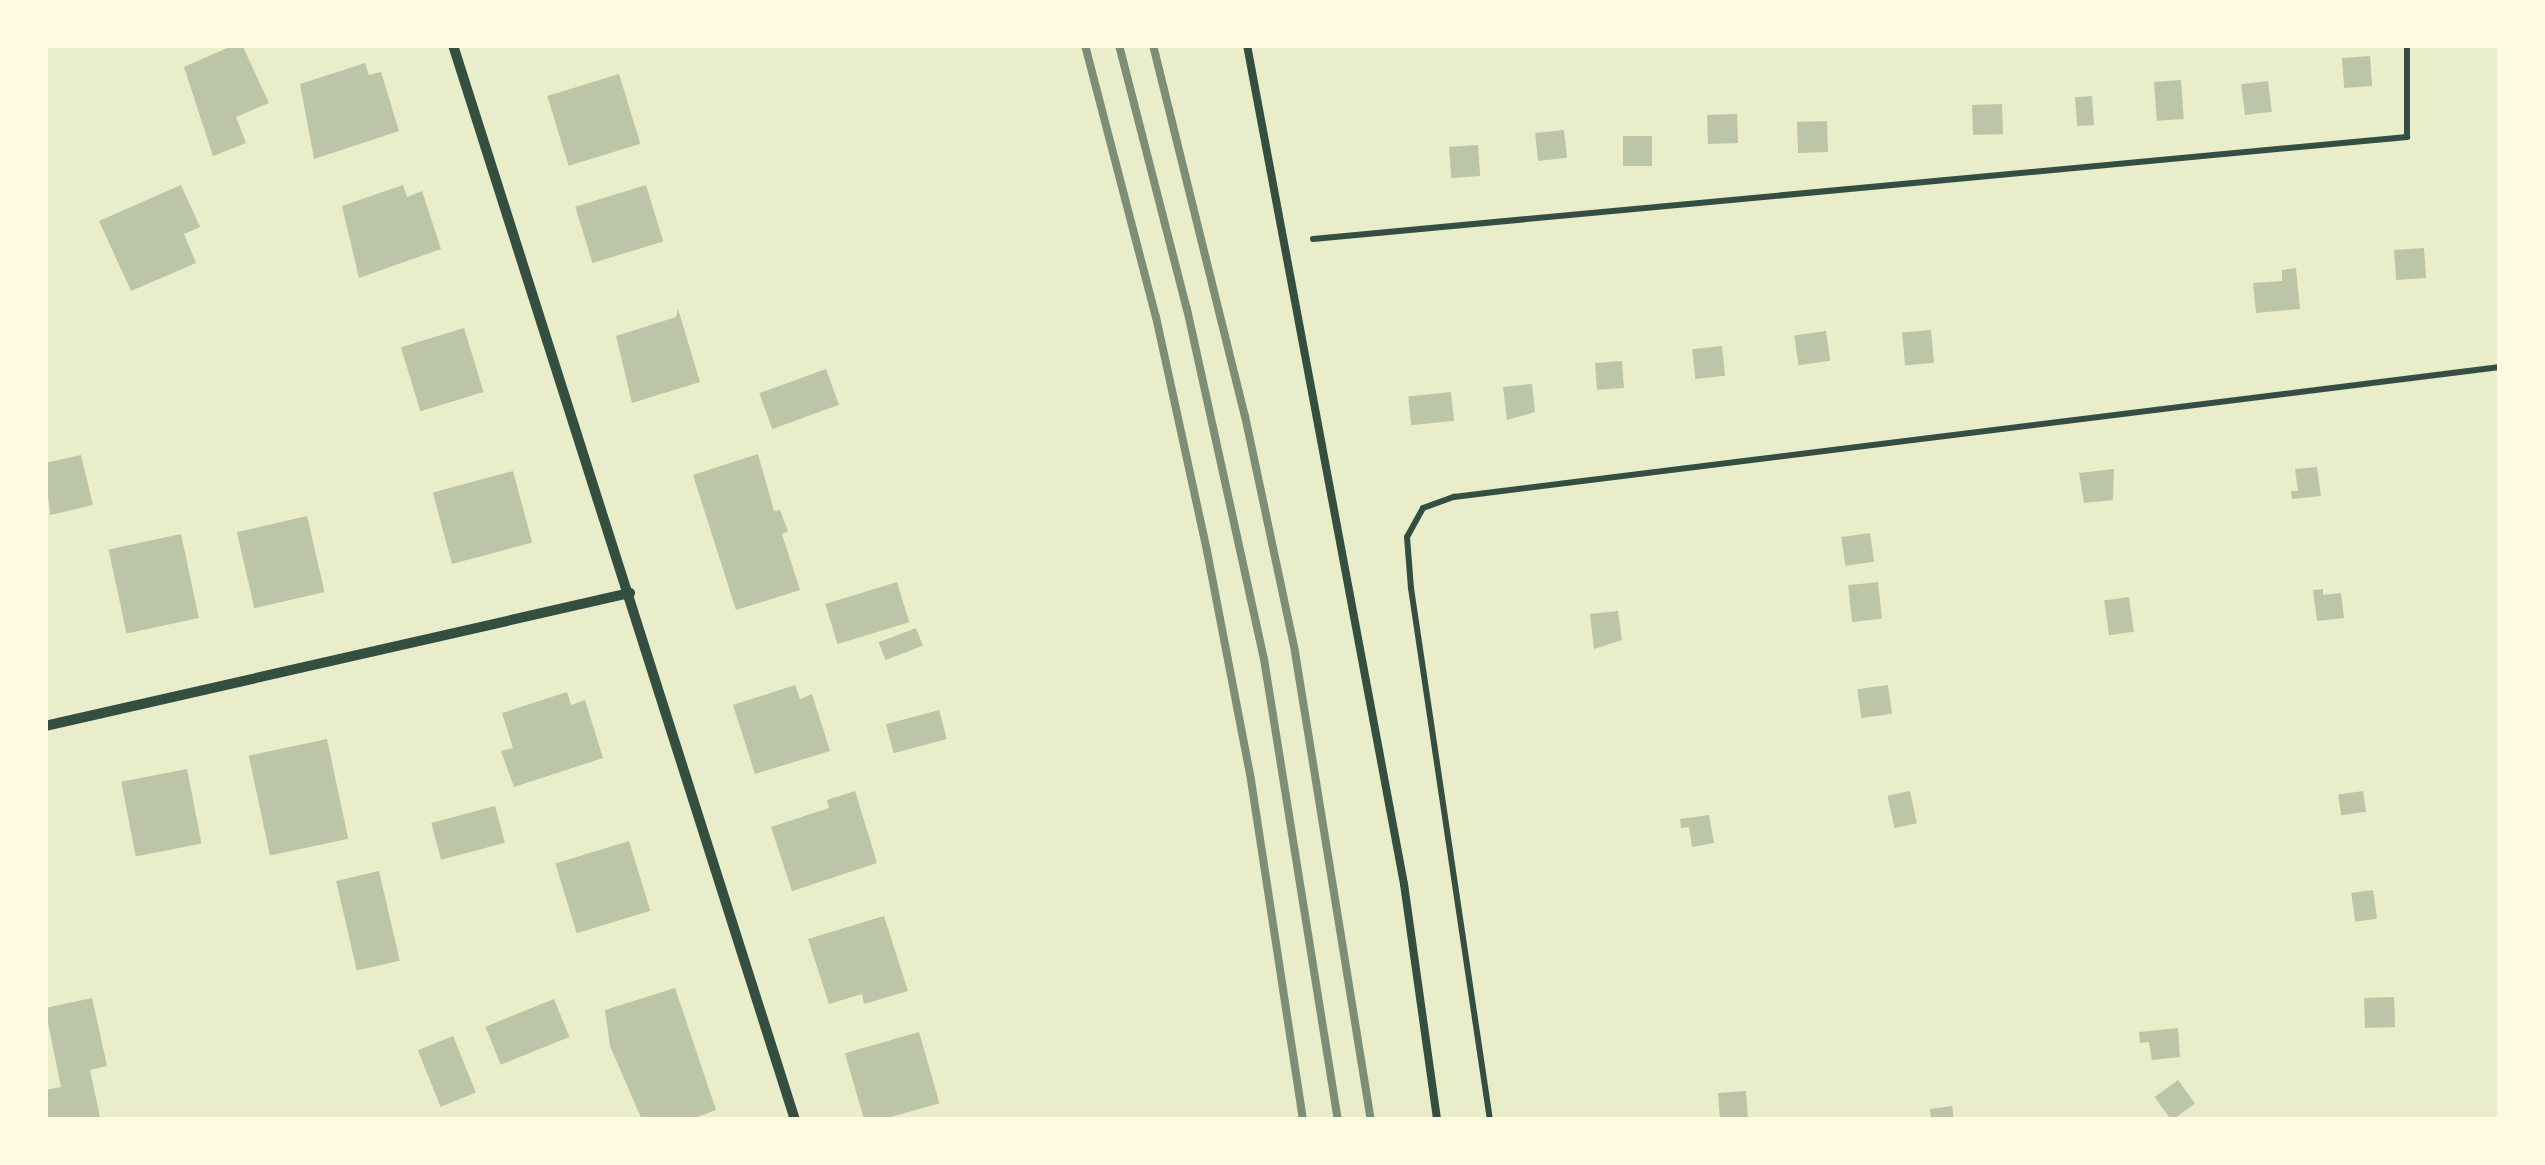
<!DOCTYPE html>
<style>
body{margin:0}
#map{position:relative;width:2545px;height:1165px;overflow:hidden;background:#e9edc9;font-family:"Fira Sans Condensed",sans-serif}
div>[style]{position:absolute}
.building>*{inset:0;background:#bcc5a7;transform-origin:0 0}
.path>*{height:6px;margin:-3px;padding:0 3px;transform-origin:3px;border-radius:3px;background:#344e41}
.service>*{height:8px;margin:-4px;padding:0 4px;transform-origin:4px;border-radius:4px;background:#344e41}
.minor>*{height:10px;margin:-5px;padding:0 5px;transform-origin:5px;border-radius:5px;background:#344e41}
.rail>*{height:8px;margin:-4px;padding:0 4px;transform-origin:4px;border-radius:4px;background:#7c8e77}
span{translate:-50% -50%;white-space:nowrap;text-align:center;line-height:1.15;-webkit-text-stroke:10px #fefae0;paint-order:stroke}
.frame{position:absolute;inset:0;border:48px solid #fefae0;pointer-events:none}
</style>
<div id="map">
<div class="building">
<i style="clip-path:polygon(234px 45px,242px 45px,269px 103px,236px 117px,246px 143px,213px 156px,184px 67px)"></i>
<i style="left:2370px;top:56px;width:30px;height:28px;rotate:86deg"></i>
<i style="clip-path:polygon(365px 63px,369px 75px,381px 72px,399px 131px,314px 159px,300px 84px)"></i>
<i style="left:619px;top:74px;width:73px;height:75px;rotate:73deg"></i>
<i style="left:2181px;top:80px;width:39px;height:27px;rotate:86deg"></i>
<i style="left:2268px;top:81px;width:31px;height:27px;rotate:83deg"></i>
<i style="left:2092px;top:96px;width:29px;height:17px;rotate:86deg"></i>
<i style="left:2002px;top:104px;width:30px;height:30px;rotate:88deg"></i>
<i style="left:1737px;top:114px;width:29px;height:30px;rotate:88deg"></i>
<i style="left:1827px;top:121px;width:31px;height:30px;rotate:88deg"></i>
<i style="left:1564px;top:130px;width:28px;height:29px;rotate:84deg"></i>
<i style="left:1623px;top:136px;width:29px;height:30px"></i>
<i style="left:1478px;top:145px;width:31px;height:29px;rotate:86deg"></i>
<i style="clip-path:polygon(181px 185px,200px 227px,184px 234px,196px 263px,131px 291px,99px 221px)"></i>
<i style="clip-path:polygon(403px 185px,407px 197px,422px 191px,441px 249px,359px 278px,342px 206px)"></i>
<i style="left:646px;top:185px;width:59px;height:74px;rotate:73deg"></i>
<i style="left:2424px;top:248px;width:30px;height:30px;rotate:86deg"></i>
<i style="clip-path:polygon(2296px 268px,2300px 309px,2256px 313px,2253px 283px,2282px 281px,2282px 270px)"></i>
<i style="clip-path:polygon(678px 309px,700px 382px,632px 403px,616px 336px,676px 317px)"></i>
<i style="left:464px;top:328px;width:67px;height:66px;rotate:73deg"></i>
<i style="left:1931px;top:330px;width:33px;height:29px;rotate:85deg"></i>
<i style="left:1826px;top:331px;width:30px;height:32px;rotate:82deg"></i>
<i style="left:1722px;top:346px;width:30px;height:30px;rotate:84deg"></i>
<i style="left:1622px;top:361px;width:27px;height:27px;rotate:86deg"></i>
<i style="left:826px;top:369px;width:38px;height:71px;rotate:70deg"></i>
<i style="clip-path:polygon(1532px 384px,1535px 412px,1507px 420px,1503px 387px)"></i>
<i style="left:1451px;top:392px;width:29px;height:43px;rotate:84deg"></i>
<i style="clip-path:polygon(758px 454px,774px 511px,780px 510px,788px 531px,782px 534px,800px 590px,736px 610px,693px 475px)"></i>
<i style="clip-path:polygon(81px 455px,93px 505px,50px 515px,45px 463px)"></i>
<i style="clip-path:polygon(2317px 467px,2321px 496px,2292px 499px,2291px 491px,2298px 491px,2295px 469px)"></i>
<i style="clip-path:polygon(2114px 469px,2113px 500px,2084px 503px,2079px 473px)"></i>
<i style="left:513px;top:471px;width:74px;height:83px;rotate:75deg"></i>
<i style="left:307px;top:516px;width:78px;height:72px;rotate:77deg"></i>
<i style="left:1870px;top:533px;width:29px;height:29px;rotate:82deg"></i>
<i style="left:181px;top:534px;width:86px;height:74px;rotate:78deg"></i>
<i style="left:897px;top:582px;width:42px;height:75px;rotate:73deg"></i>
<i style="left:1878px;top:582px;width:37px;height:30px;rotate:84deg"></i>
<i style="clip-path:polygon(2323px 589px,2323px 595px,2341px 593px,2344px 618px,2317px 621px,2313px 590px)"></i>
<i style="left:2129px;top:597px;width:35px;height:25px;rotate:82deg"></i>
<i style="clip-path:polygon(1618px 611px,1622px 640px,1594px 649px,1590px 614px)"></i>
<i style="left:916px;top:628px;width:19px;height:40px;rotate:69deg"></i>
<i style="clip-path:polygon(795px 685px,800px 699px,812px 694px,830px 751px,755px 774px,733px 705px)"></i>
<i style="left:1888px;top:685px;width:29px;height:31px;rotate:82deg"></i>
<i style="clip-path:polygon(567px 692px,571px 705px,585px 700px,603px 758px,514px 787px,501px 751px,513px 748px,502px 713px)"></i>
<i style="left:939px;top:710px;width:30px;height:55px;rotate:75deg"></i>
<i style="left:327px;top:739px;width:102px;height:80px;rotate:78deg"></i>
<i style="left:187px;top:769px;width:76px;height:67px;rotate:79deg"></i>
<i style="clip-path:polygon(855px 791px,877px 863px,792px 891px,771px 827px,829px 808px,827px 800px)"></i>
<i style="left:1910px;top:791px;width:33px;height:23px;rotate:78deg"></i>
<i style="left:2363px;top:791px;width:21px;height:25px;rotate:82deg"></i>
<i style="left:495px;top:806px;width:38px;height:66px;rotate:75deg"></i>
<i style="clip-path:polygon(1709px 815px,1714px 843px,1692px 847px,1689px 827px,1681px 828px,1680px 819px)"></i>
<i style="left:629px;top:841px;width:73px;height:77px;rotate:73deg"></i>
<i style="left:379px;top:871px;width:92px;height:44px;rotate:77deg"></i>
<i style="left:2373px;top:890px;width:29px;height:22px;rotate:82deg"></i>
<i style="clip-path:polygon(884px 916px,908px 991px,864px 1004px,862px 994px,829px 1004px,808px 939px)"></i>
<i style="clip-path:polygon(675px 988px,716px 1110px,690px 1120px,642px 1120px,610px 1046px,605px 1010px)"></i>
<i style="left:2394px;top:997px;width:30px;height:30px;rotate:88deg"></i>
<i style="clip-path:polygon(92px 998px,107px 1066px,90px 1070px,100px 1117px,47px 1120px,45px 1090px,61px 1087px,45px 1008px)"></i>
<i style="left:554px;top:999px;width:41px;height:74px;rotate:68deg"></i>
<i style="clip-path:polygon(2178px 1028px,2180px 1057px,2152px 1060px,2149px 1042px,2140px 1043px,2139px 1032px)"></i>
<i style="left:919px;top:1032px;width:74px;height:77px;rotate:74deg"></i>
<i style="left:453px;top:1036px;width:61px;height:38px;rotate:68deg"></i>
<i style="left:2178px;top:1080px;width:29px;height:29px;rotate:54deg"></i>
<i style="left:1746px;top:1091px;width:28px;height:28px;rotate:86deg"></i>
<i style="clip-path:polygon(1952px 1106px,1954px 1120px,1931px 1120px,1930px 1109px)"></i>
</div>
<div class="path">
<i style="left:1313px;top:239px;width:1099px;rotate:-5.33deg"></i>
<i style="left:2407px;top:137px;width:92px;rotate:-90deg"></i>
<i style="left:1490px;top:1120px;width:538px;rotate:-98.45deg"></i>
<i style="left:1411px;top:588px;width:51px;rotate:-94.5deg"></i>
<i style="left:1407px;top:537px;width:33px;rotate:-61deg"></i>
<i style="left:1423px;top:508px;width:33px;rotate:-20deg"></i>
<i style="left:1454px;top:497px;width:1054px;rotate:-7.08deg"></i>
</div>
<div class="service">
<i style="left:1247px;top:45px;width:854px;rotate:79.4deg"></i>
<i style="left:1404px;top:884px;width:238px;rotate:82deg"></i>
</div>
<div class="minor">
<i style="left:453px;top:45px;width:1128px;rotate:72.35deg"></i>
<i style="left:45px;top:726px;width:600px;rotate:-12.81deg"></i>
</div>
<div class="rail">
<i style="left:1085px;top:45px;width:281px;rotate:75.4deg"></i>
<i style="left:1156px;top:317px;width:239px;rotate:77.7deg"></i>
<i style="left:1207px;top:551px;width:233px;rotate:79.1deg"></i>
<i style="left:1251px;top:780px;width:344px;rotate:81.3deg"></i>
<i style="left:1119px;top:45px;width:273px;rotate:75.6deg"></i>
<i style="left:1187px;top:309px;width:358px;rotate:77.6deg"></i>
<i style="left:1264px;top:659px;width:467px;rotate:80.9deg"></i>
<i style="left:1153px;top:45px;width:382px;rotate:76.1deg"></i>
<i style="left:1245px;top:416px;width:241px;rotate:78deg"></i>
<i style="left:1295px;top:652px;width:474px;rotate:80.8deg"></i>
</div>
<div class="frame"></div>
</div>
